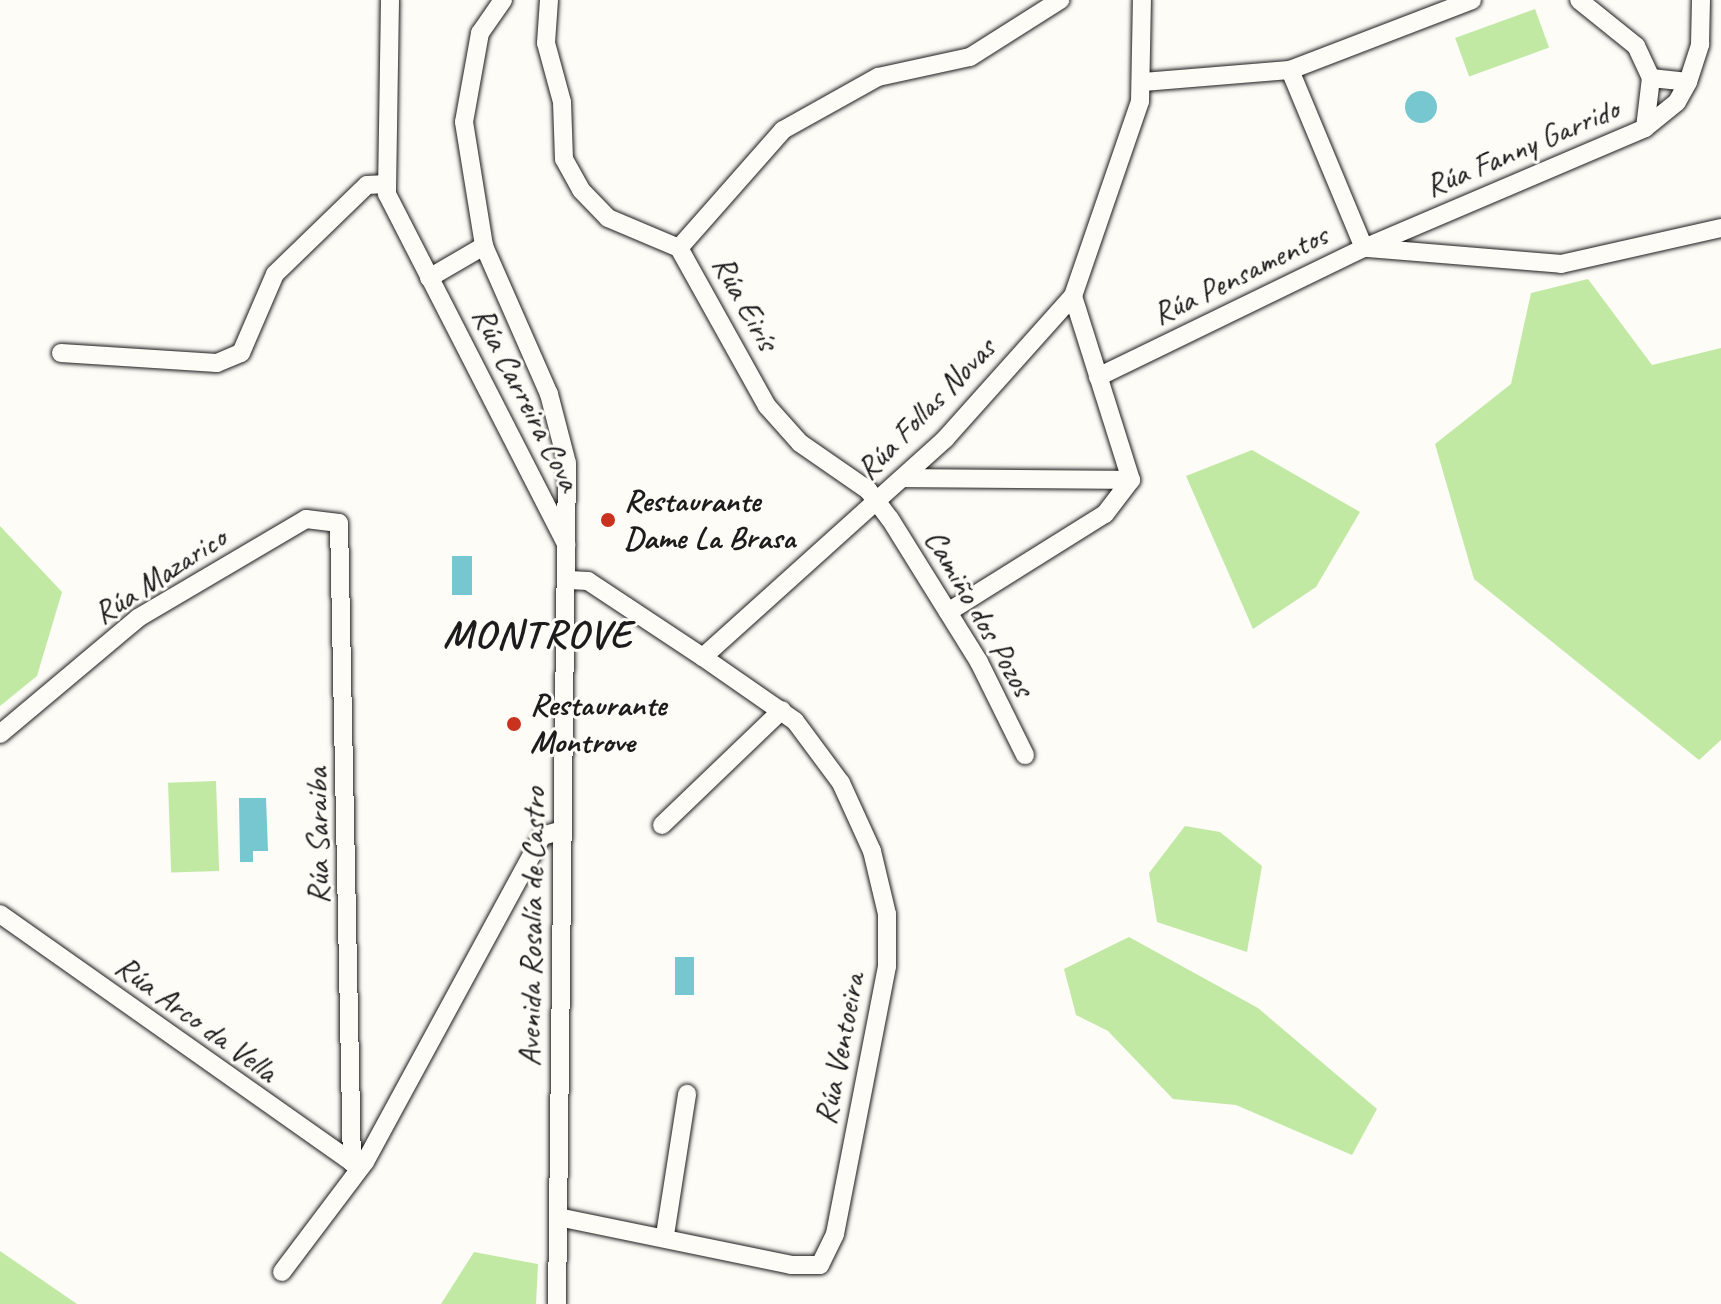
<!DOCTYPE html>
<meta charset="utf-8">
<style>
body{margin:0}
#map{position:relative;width:1721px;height:1304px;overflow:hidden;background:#fdfcf7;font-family:Caveat,sans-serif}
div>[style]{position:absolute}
.green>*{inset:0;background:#c1e9a4;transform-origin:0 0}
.water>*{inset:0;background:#76c7cf;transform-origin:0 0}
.round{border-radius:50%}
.roads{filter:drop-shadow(0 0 2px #1c1c1c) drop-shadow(0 0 2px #1c1c1c)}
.minor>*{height:18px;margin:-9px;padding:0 9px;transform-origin:9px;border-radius:9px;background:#fdfcf7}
.dots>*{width:22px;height:22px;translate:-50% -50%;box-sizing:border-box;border:4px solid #fdfcf7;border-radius:50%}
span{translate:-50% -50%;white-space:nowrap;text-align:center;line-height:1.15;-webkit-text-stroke:6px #fdfcf7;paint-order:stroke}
.street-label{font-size:32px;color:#1c1c1c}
.poi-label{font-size:32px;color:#1c1c1c;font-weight:700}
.left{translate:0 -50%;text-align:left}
.district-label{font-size:40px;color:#1c1c1c;font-weight:700;letter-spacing:2px}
</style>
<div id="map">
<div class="green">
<i style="left:1535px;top:9px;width:41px;height:85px;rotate:70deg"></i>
<i style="clip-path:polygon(1588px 279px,1652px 365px,1721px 348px,1721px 740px,1699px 760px,1474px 579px,1435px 444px,1511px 384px,1531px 293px)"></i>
<i style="clip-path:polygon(1252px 450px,1360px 512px,1316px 587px,1253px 629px,1186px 476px)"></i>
<i style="clip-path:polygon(0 526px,62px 592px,37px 676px,0 706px)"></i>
<i style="left:216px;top:781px;width:90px;height:48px;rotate:88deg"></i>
<i style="clip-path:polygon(1185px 826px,1220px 832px,1262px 866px,1247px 952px,1157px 922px,1149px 873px)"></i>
<i style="clip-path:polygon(1129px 937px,1258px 1008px,1377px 1109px,1352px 1155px,1236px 1105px,1173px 1099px,1108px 1031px,1076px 1015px,1064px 969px)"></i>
<i style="clip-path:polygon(0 1251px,77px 1304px,0 1304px)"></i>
<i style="clip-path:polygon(474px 1252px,538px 1264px,536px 1304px,441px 1304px)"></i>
</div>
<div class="water">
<i class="round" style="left:1405px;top:91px;width:32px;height:32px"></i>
<i style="left:452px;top:556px;width:20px;height:39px"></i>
<i style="clip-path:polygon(239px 798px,266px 798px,268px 851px,253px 851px,253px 862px,240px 862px)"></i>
<i style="left:675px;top:957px;width:19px;height:38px"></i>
</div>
<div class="roads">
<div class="minor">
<i style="left:390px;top:0;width:194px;rotate:90.9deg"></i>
<i style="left:387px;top:194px;width:394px;rotate:62.9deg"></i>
<i style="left:503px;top:0;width:40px;rotate:124.9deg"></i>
<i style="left:480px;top:33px;width:90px;rotate:100.2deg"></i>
<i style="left:464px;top:122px;width:126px;rotate:80.8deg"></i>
<i style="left:484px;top:246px;width:162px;rotate:66.3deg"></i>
<i style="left:549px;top:394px;width:71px;rotate:75.4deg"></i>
<i style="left:567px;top:463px;width:841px;rotate:90.68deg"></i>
<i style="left:549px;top:0;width:43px;rotate:94deg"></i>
<i style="left:546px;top:43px;width:61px;rotate:74.8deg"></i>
<i style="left:562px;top:102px;width:57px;rotate:88deg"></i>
<i style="left:564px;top:159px;width:35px;rotate:61deg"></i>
<i style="left:581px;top:190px;width:39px;rotate:46deg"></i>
<i style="left:608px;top:218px;width:77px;rotate:22.9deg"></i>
<i style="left:679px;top:248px;width:181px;rotate:60.9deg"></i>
<i style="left:767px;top:406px;width:50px;rotate:48.3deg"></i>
<i style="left:800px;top:443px;width:83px;rotate:34.7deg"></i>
<i style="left:868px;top:490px;width:36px;rotate:53deg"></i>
<i style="left:890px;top:519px;width:168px;rotate:58.1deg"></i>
<i style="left:979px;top:662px;width:104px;rotate:63.7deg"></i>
<i style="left:1651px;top:78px;width:37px;rotate:6deg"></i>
<i style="left:1143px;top:82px;width:147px;rotate:-4.7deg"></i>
<i style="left:1290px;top:70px;width:195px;rotate:-21deg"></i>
<i style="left:1645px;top:128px;width:41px;rotate:-39.1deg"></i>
<i style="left:1677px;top:102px;width:23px;rotate:-61deg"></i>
<i style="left:1688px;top:82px;width:40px;rotate:-72deg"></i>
<i style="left:1700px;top:44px;width:44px;rotate:-88.7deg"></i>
<i style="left:679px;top:248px;width:157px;rotate:-48.6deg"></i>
<i style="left:783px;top:130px;width:109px;rotate:-29.2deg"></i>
<i style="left:878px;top:77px;width:94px;rotate:-12.3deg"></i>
<i style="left:970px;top:57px;width:107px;rotate:-32.3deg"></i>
<i style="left:1364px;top:248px;width:306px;rotate:-23.1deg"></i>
<i style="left:1645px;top:128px;width:50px;rotate:-83.2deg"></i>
<i style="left:1651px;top:78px;width:35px;rotate:-115deg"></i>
<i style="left:1636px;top:46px;width:73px;rotate:-141.1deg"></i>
<i style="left:1368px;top:248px;width:194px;rotate:4.7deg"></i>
<i style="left:1561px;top:264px;width:164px;rotate:-12.7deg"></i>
<i style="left:429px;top:278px;width:64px;rotate:-30.2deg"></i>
<i style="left:61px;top:353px;width:156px;rotate:3.7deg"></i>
<i style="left:217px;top:363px;width:26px;rotate:-23deg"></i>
<i style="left:241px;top:353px;width:86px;rotate:-66.7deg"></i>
<i style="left:275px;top:274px;width:128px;rotate:-44.1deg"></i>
<i style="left:367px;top:185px;width:19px;rotate:-3deg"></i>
<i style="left:1098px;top:377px;width:296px;rotate:-25.9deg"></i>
<i style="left:1364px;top:248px;width:193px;rotate:-112.6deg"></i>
<i style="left:904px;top:478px;width:227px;rotate:0.5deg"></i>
<i style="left:569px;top:580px;width:19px;rotate:3deg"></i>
<i style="left:588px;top:581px;width:138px;rotate:33.5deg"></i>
<i style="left:703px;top:657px;width:326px;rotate:-42deg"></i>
<i style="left:945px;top:439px;width:192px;rotate:-48.2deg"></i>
<i style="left:1073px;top:296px;width:206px;rotate:-71deg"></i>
<i style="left:1140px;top:101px;width:101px;rotate:-88.9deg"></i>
<i style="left:948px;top:612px;width:185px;rotate:-32deg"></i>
<i style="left:1105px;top:514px;width:43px;rotate:-52.6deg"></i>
<i style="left:1131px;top:480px;width:193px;rotate:-107.5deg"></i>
<i style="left:0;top:734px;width:180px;rotate:-40deg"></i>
<i style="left:138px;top:618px;width:195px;rotate:-30.5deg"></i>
<i style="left:306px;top:519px;width:33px;rotate:7deg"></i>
<i style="left:339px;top:523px;width:640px;rotate:88.84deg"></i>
<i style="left:662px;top:825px;width:166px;rotate:-43.8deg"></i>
<i style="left:0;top:914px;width:438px;rotate:35.2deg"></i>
<i style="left:558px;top:1217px;width:238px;rotate:11.6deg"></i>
<i style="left:791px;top:1265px;width:29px"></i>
<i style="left:820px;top:1265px;width:34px;rotate:-64deg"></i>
<i style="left:835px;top:1234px;width:273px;rotate:-79deg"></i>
<i style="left:887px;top:966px;width:52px;rotate:-90deg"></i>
<i style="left:887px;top:914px;width:65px;rotate:-103.4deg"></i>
<i style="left:872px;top:851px;width:75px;rotate:-114.5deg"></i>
<i style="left:841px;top:783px;width:77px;rotate:-126.6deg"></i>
<i style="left:795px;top:721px;width:112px;rotate:-145.2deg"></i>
<i style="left:665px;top:1235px;width:143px;rotate:-81.1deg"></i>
<i style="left:282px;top:1272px;width:138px;rotate:-53deg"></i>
<i style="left:365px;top:1162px;width:371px;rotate:-61.5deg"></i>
<i style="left:542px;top:836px;width:22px;rotate:-16deg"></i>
</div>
</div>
<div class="dots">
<i style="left:608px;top:520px;background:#c8321e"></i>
<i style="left:514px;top:724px;background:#c8321e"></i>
</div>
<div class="street-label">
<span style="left:1522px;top:148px;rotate:-23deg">Rúa Fanny Garrido</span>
<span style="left:1240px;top:275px;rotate:-26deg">Rúa Pensamentos</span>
<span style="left:745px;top:303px;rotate:61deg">Rúa Eirís</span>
<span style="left:526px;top:399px;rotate:63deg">Rúa Carreira Cova</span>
<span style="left:926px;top:409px;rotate:-46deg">Rúa Follas Novas</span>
<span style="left:160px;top:576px;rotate:-33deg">Rúa Mazarico</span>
<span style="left:979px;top:613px;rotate:60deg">Camiño dos Pozos</span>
<span style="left:318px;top:836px;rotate:-91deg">Rúa Saraiba</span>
<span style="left:532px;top:927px;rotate:-89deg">Avenida Rosalía de Castro</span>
<span style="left:196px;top:1019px;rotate:36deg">Rúa Arco da Vella</span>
<span style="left:840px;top:1049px;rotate:-79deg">Rúa Ventoeira</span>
</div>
<div class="poi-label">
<span class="left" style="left:624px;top:520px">Restaurante<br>Dame La Brasa</span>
<span class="left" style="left:530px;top:724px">Restaurante<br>Montrove</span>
</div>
<div class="district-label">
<span style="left:538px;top:634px">MONTROVE</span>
</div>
</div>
